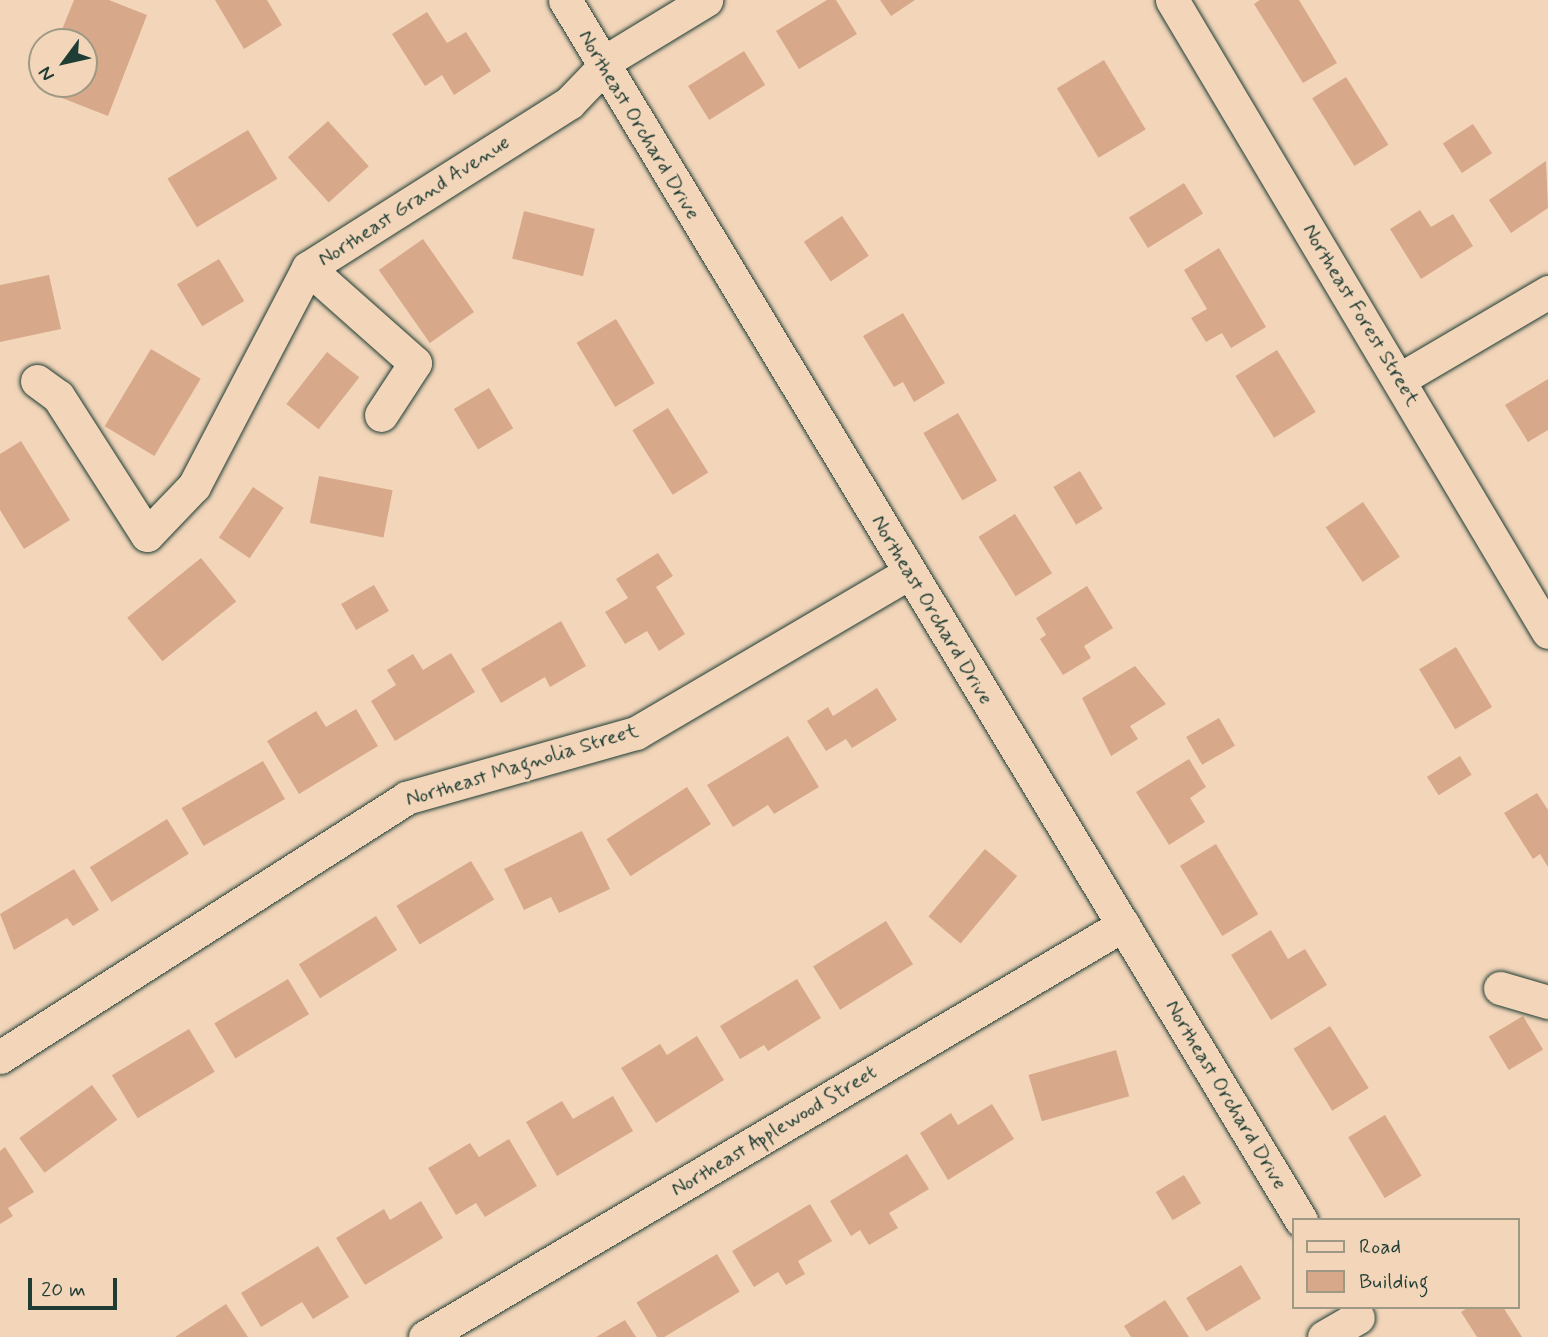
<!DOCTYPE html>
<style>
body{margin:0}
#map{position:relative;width:1548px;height:1337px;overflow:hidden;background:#f3d6ba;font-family:Mynerve,sans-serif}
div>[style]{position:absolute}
.building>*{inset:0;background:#d8a88a;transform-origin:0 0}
.roads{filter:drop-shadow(0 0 2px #1f3d34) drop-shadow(0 0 2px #1f3d34)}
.minor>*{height:33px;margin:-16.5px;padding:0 16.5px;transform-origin:16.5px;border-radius:16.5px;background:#f3d6ba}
span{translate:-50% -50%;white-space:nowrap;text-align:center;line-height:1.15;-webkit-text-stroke:5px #f3d6ba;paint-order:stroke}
.street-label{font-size:21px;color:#1f3d34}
.legend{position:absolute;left:1292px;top:1218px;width:228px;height:91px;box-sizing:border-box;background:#f3d6ba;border:2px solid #9e9984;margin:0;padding:9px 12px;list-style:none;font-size:21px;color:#1f3d34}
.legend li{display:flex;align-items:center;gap:14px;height:35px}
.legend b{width:35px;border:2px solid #9e9984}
.north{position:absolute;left:28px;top:28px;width:70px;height:70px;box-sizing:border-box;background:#f3d6ba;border:2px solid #9e9984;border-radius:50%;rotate:237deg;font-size:19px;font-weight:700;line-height:28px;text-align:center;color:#1f3d34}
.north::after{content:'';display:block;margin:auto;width:24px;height:32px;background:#1f3d34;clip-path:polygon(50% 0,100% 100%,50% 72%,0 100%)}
.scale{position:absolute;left:28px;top:1278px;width:89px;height:32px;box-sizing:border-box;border:4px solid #1f3d34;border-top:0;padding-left:9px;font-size:21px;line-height:24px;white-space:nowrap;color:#1f3d34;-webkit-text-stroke:5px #f3d6ba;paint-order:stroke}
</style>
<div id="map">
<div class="building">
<i style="clip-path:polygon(74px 0,109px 0,147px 15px,108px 116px,39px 89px,84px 84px,84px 42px,57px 42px)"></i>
<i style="clip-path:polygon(215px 0,267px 0,282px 25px,244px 49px)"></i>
<i style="clip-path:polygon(827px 0,836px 0,857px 34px,799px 69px,776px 31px)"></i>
<i style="clip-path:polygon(880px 0,915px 0,891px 16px)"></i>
<i style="clip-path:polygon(1260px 0,1299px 0,1337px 63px,1303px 83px,1254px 4px)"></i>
<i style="clip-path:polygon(427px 12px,447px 43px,466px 32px,491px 71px,454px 95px,442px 75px,425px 86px,392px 34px)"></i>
<i style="left:744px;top:51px;width:40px;height:66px;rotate:58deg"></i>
<i style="left:1104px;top:60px;width:81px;height:55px;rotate:59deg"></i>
<i style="left:1346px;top:77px;width:80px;height:40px;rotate:58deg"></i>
<i style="left:328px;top:121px;width:61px;height:54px;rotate:48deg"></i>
<i style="left:1473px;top:124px;width:35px;height:36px;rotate:57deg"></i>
<i style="left:248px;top:130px;width:57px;height:94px;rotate:59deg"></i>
<i style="clip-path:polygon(1546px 161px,1548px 208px,1511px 233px,1489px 200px)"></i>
<i style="left:1184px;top:183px;width:36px;height:65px;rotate:58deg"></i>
<i style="clip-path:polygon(1420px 210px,1431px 227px,1453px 214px,1473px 246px,1421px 279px,1390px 229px)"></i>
<i style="left:524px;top:211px;width:73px;height:49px;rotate:14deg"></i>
<i style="left:842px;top:216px;width:48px;height:46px;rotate:56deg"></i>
<i style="left:423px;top:239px;width:89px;height:54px;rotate:55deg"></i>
<i style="clip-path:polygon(1219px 248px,1266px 327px,1231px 348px,1222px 333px,1206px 342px,1191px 318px,1207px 309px,1184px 270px)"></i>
<i style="left:219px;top:259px;width:49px;height:49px;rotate:59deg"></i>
<i style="clip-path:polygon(49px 275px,61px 329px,0 342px,0 285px)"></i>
<i style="clip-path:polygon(903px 313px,945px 383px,914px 402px,903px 382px,894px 387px,863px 336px)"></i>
<i style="left:616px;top:319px;width:75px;height:46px;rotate:59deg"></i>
<i style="left:151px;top:349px;width:58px;height:90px;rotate:31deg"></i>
<i style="left:1277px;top:350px;width:73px;height:49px;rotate:58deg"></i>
<i style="left:327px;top:352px;width:41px;height:66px;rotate:38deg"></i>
<i style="clip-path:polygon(1548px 379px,1548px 430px,1528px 442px,1505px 405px)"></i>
<i style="left:489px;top:388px;width:47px;height:41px;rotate:59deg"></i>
<i style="left:668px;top:408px;width:76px;height:42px;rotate:58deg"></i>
<i style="left:958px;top:413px;width:78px;height:40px;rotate:60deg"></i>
<i style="clip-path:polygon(21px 441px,70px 520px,24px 549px,0 510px,0 454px)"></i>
<i style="left:1080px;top:471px;width:44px;height:31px;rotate:59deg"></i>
<i style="left:319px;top:476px;width:75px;height:48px;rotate:11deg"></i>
<i style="left:253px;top:487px;width:37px;height:61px;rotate:34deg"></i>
<i style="left:1363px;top:502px;width:66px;height:45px;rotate:56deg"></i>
<i style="left:1015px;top:514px;width:70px;height:43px;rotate:58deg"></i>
<i style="clip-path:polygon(658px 553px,673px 576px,656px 587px,685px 634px,659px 651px,647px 631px,625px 644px,605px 612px,628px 598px,616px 579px)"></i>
<i style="left:201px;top:558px;width:56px;height:95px;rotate:51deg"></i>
<i style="left:374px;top:585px;width:30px;height:38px;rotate:60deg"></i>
<i style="clip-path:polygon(1087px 586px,1113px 628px,1084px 646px,1091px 658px,1063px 675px,1040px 639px,1046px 635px,1036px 618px)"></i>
<i style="clip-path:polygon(561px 621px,586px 666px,550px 687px,545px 677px,501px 703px,481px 669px)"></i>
<i style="left:1456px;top:647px;width:70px;height:43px;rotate:59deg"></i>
<i style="clip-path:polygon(451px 653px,475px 692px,395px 741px,371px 701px,396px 685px,387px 670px,413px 654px,423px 670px)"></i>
<i style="clip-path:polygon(1135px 666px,1166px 704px,1130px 726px,1138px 739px,1111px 756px,1082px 698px)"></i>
<i style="clip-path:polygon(877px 688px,897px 720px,852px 748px,846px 739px,826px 751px,807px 721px,828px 707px,833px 716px)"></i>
<i style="clip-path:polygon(356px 709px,378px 746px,299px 794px,267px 741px,316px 711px,326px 727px)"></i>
<i style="left:1219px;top:718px;width:32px;height:38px;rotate:60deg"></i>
<i style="clip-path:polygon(788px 736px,819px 787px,774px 814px,768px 805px,733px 827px,707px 785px)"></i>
<i style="left:1460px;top:756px;width:22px;height:39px;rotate:58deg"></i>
<i style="clip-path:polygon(1189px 759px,1206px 787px,1190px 798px,1205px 822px,1169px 845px,1136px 792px)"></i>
<i style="left:263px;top:761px;width:44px;height:94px;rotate:60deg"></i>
<i style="left:687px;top:787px;width:44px;height:96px;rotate:57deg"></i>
<i style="clip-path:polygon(1537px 793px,1548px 810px,1548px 867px,1540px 854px,1533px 859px,1504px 813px)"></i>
<i style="left:167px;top:819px;width:41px;height:91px;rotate:58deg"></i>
<i style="clip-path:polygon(582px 831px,610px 889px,559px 913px,551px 897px,524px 910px,504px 869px)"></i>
<i style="left:1216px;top:844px;width:82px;height:42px;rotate:59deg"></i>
<i style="left:985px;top:849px;width:42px;height:88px;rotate:40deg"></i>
<i style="left:471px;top:861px;width:45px;height:87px;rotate:59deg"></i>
<i style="clip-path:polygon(74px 869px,99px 910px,73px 926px,67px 918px,14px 950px,0 914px)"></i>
<i style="left:376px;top:916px;width:40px;height:91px;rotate:58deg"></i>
<i style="left:886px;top:921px;width:51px;height:86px;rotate:58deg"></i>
<i style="clip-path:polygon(1271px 930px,1288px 959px,1305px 949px,1327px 985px,1271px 1020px,1231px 955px)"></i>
<i style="left:288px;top:979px;width:41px;height:86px;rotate:59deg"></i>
<i style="clip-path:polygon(797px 979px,821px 1018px,768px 1051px,764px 1045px,740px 1059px,720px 1026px)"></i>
<i style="left:1523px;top:1016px;width:39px;height:40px;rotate:59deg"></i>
<i style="left:1330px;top:1026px;width:73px;height:43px;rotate:58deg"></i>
<i style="left:189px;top:1029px;width:50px;height:90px;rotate:59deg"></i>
<i style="clip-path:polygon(697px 1036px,724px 1080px,656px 1123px,621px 1068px,660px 1044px,667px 1055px)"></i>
<i style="left:1116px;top:1050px;width:48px;height:91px;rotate:74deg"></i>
<i style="left:92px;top:1085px;width:43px;height:90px;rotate:54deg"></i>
<i style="clip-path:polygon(613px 1096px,633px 1131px,557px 1176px,526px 1122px,562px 1101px,573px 1119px)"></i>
<i style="clip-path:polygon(992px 1104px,1014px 1139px,948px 1180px,920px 1133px,951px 1113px,958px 1125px)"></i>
<i style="left:1385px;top:1115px;width:71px;height:43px;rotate:59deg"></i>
<i style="clip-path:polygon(509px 1139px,537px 1186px,485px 1217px,476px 1203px,456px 1215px,428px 1168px,470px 1143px,479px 1157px)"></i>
<i style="clip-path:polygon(5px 1147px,34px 1192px,8px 1208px,13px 1216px,0 1224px,0 1151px)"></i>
<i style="clip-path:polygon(907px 1154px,929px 1189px,889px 1213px,898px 1228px,869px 1245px,860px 1230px,851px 1236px,830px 1201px)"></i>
<i style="left:1184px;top:1175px;width:33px;height:33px;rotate:59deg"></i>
<i style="clip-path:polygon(421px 1201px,443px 1238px,365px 1285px,336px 1238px,384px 1209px,390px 1220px)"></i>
<i style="clip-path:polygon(810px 1204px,832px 1241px,798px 1261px,805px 1274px,786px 1285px,778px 1272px,754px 1287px,732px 1251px)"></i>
<i style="clip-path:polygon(318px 1246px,349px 1297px,313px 1319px,302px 1302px,261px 1327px,241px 1293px)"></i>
<i style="left:717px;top:1254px;width:44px;height:94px;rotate:59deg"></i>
<i style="left:1241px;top:1265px;width:39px;height:64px;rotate:59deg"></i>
<i style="clip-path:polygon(1165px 1300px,1189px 1337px,1131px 1337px,1124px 1326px)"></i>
<i style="clip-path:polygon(226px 1304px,248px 1337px,175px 1337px)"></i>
<i style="clip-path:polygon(1469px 1307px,1503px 1307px,1522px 1337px,1477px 1337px,1461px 1312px)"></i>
<i style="clip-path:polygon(625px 1320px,636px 1337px,596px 1337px)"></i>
</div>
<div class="roads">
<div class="minor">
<i style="left:565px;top:0;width:1425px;rotate:58.9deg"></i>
<i style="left:1172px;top:0;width:735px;rotate:59.25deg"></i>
<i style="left:308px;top:268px;width:143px;rotate:41.6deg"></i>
<i style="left:415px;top:363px;width:62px;rotate:123.2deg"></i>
<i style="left:1400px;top:379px;width:172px;rotate:-30.4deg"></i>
<i style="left:37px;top:381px;width:26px;rotate:36deg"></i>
<i style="left:58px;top:396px;width:165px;rotate:57.4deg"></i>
<i style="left:147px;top:535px;width:68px;rotate:-46.2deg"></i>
<i style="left:194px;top:486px;width:246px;rotate:-62.4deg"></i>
<i style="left:308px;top:268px;width:309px;rotate:-32.3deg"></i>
<i style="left:569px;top:103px;width:65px;rotate:-46.2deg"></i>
<i style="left:614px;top:56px;width:108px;rotate:-31.3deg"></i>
<i style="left:1500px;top:988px;width:50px;rotate:16.3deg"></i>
<i style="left:0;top:1057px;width:482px;rotate:-32.5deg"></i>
<i style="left:406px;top:798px;width:239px;rotate:-15.8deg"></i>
<i style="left:636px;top:733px;width:316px;rotate:-30.4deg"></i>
<i style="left:425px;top:1337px;width:811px;rotate:-30.55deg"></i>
<i style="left:1324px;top:1337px;width:39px;rotate:-30deg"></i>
</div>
</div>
<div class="street-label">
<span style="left:639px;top:125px;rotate:59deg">Northeast Orchard Drive</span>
<span style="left:414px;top:201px;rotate:-33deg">Northeast Grand Avenue</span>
<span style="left:1361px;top:315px;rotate:59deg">Northeast Forest Street</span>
<span style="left:932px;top:610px;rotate:59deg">Northeast Orchard Drive</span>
<span style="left:522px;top:765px;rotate:-17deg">Northeast Magnolia Street</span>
<span style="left:1226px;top:1095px;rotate:59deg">Northeast Orchard Drive</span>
<span style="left:774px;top:1131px;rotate:-31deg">Northeast Applewood Street</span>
</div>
<ul class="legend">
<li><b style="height:9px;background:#f3d6ba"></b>Road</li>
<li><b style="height:19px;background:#d8a88a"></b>Building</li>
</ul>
<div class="north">N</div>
<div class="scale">20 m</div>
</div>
